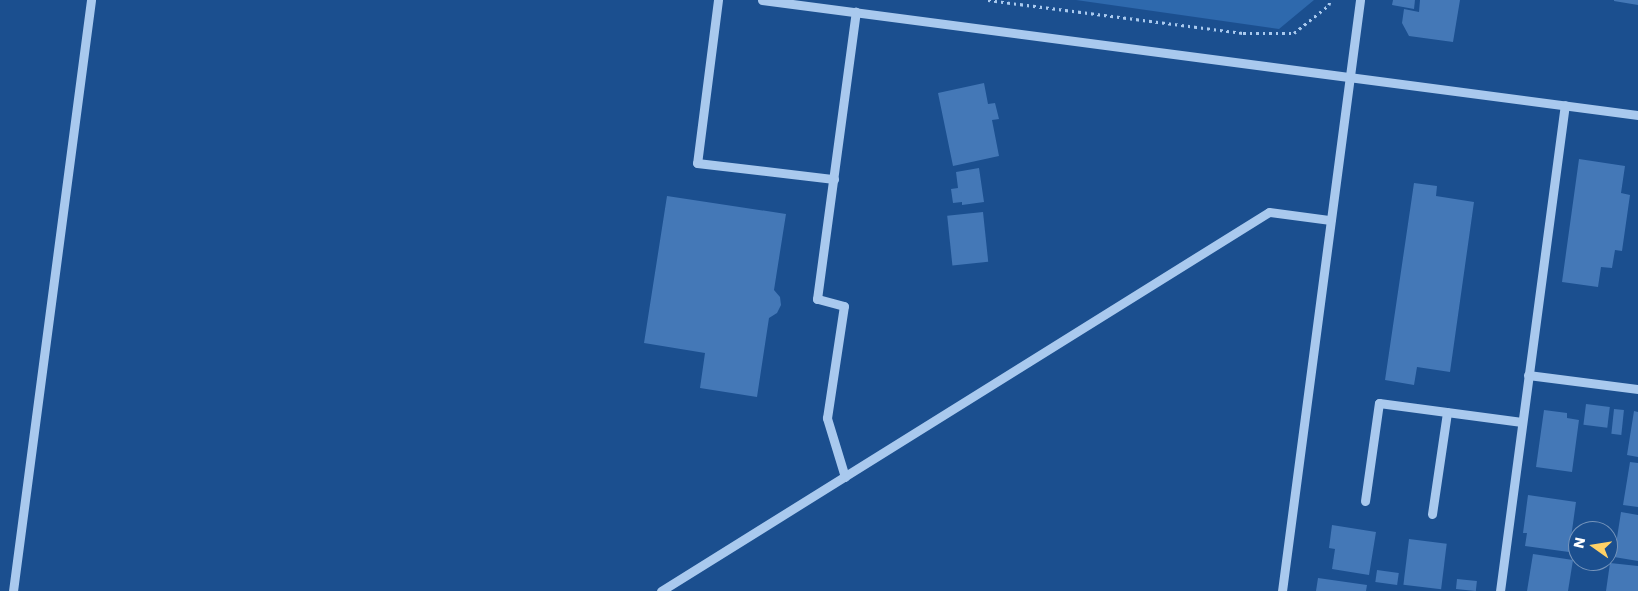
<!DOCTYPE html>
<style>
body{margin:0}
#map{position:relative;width:1638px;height:591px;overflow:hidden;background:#1b4f8f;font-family:Poppins,sans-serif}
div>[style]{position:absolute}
.green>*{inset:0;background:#2e69ad}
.building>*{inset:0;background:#4478b7;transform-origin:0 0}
.path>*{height:3px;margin-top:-1.5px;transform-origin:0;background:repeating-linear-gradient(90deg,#a9c9ee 0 2.5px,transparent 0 6.5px)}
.minor>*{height:9px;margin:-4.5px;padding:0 4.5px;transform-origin:4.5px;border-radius:4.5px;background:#a9c9ee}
span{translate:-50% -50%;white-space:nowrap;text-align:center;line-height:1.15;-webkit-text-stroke:4px #1b4f8f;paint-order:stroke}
.north{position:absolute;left:1568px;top:521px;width:50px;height:50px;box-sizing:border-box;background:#1b4f8f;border:1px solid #7695bc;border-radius:50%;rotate:283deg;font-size:14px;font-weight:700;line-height:20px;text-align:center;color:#fff}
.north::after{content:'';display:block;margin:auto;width:18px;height:22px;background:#ffd166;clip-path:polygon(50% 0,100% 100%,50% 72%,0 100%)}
</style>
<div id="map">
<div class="green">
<i style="clip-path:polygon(1076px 0,1314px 0,1279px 29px)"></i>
</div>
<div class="building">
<i style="clip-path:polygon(1393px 0,1415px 0,1414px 9px,1392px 5px)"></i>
<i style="clip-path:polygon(1420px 0,1460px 0,1453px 42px,1409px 36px,1402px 23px,1404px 9px,1419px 12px)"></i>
<i style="clip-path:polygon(1614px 0,1638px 0,1638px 5px,1614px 1px)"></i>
<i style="clip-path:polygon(984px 83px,988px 104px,995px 103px,999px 119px,992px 120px,999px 156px,953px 166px,938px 93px)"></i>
<i style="clip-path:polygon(1579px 159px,1625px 166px,1621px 193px,1630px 195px,1622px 251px,1615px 250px,1612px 268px,1601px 267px,1598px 287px,1562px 282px)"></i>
<i style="clip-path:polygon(979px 168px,984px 202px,962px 205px,962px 202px,953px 203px,951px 189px,958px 188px,956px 172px)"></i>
<i style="clip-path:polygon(1414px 183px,1437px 186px,1436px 196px,1474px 202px,1450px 372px,1417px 367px,1414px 385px,1385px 380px)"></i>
<i style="clip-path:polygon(667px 196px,786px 214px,774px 290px,780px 297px,781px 305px,777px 313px,769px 318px,757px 397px,700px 388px,705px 353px,644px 343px)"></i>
<i style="left:983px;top:212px;width:50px;height:36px;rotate:84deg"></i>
<i style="left:1586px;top:404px;width:24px;height:21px;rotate:7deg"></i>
<i style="left:1614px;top:409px;width:10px;height:25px;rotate:6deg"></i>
<i style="clip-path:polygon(1544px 410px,1567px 413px,1567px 418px,1579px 420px,1572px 472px,1536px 467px)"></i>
<i style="clip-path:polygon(1634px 411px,1638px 412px,1638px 457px,1627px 455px)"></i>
<i style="clip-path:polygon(1630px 462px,1638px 463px,1638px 507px,1623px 505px)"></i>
<i style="clip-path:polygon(1528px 495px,1576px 502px,1569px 552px,1525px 546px,1527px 533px,1523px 533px)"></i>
<i style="clip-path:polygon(1621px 512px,1638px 515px,1638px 561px,1614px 557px)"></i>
<i style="clip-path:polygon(1332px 525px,1376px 532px,1369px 575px,1332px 569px,1335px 549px,1329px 548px)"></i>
<i style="left:1409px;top:539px;width:38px;height:46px;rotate:7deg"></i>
<i style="clip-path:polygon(1533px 554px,1573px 560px,1568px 591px,1527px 591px)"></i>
<i style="clip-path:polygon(1610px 563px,1638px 566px,1638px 591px,1606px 591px)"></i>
<i style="left:1377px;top:570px;width:22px;height:12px;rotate:8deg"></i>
<i style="clip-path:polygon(1318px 578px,1367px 585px,1366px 591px,1316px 591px)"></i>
<i style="left:1457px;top:579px;width:20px;height:10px;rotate:6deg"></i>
</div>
<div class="path">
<i style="left:988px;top:0;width:257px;rotate:7.4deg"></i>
<i style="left:1243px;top:33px;width:51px"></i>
<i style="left:1294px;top:33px;width:45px;rotate:-38.7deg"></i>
<i style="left:1329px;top:5px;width:5px;rotate:-79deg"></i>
</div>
<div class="minor">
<i style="left:718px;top:0;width:164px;rotate:97.3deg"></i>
<i style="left:697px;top:163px;width:138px;rotate:6.7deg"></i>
<i style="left:762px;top:0;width:884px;rotate:7.48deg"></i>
<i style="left:1528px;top:375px;width:111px;rotate:7.3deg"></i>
<i style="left:845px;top:477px;width:62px;rotate:-107deg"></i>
<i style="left:827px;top:418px;width:113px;rotate:-81.4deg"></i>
<i style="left:844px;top:306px;width:28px;rotate:-165deg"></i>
<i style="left:817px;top:299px;width:290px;rotate:-82.3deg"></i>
<i style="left:1365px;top:501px;width:99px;rotate:-81.9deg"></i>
<i style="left:1379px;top:403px;width:144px;rotate:7.6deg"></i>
<i style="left:1432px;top:514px;width:103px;rotate:-81.6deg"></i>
<i style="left:13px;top:591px;width:596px;rotate:-82.48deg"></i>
<i style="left:661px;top:591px;width:716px;rotate:-31.94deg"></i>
<i style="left:1269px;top:212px;width:62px;rotate:7.5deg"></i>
<i style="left:1282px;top:591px;width:596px;rotate:-82.48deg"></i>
<i style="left:1500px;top:591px;width:490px;rotate:-82.4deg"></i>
</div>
<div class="north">N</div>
</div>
